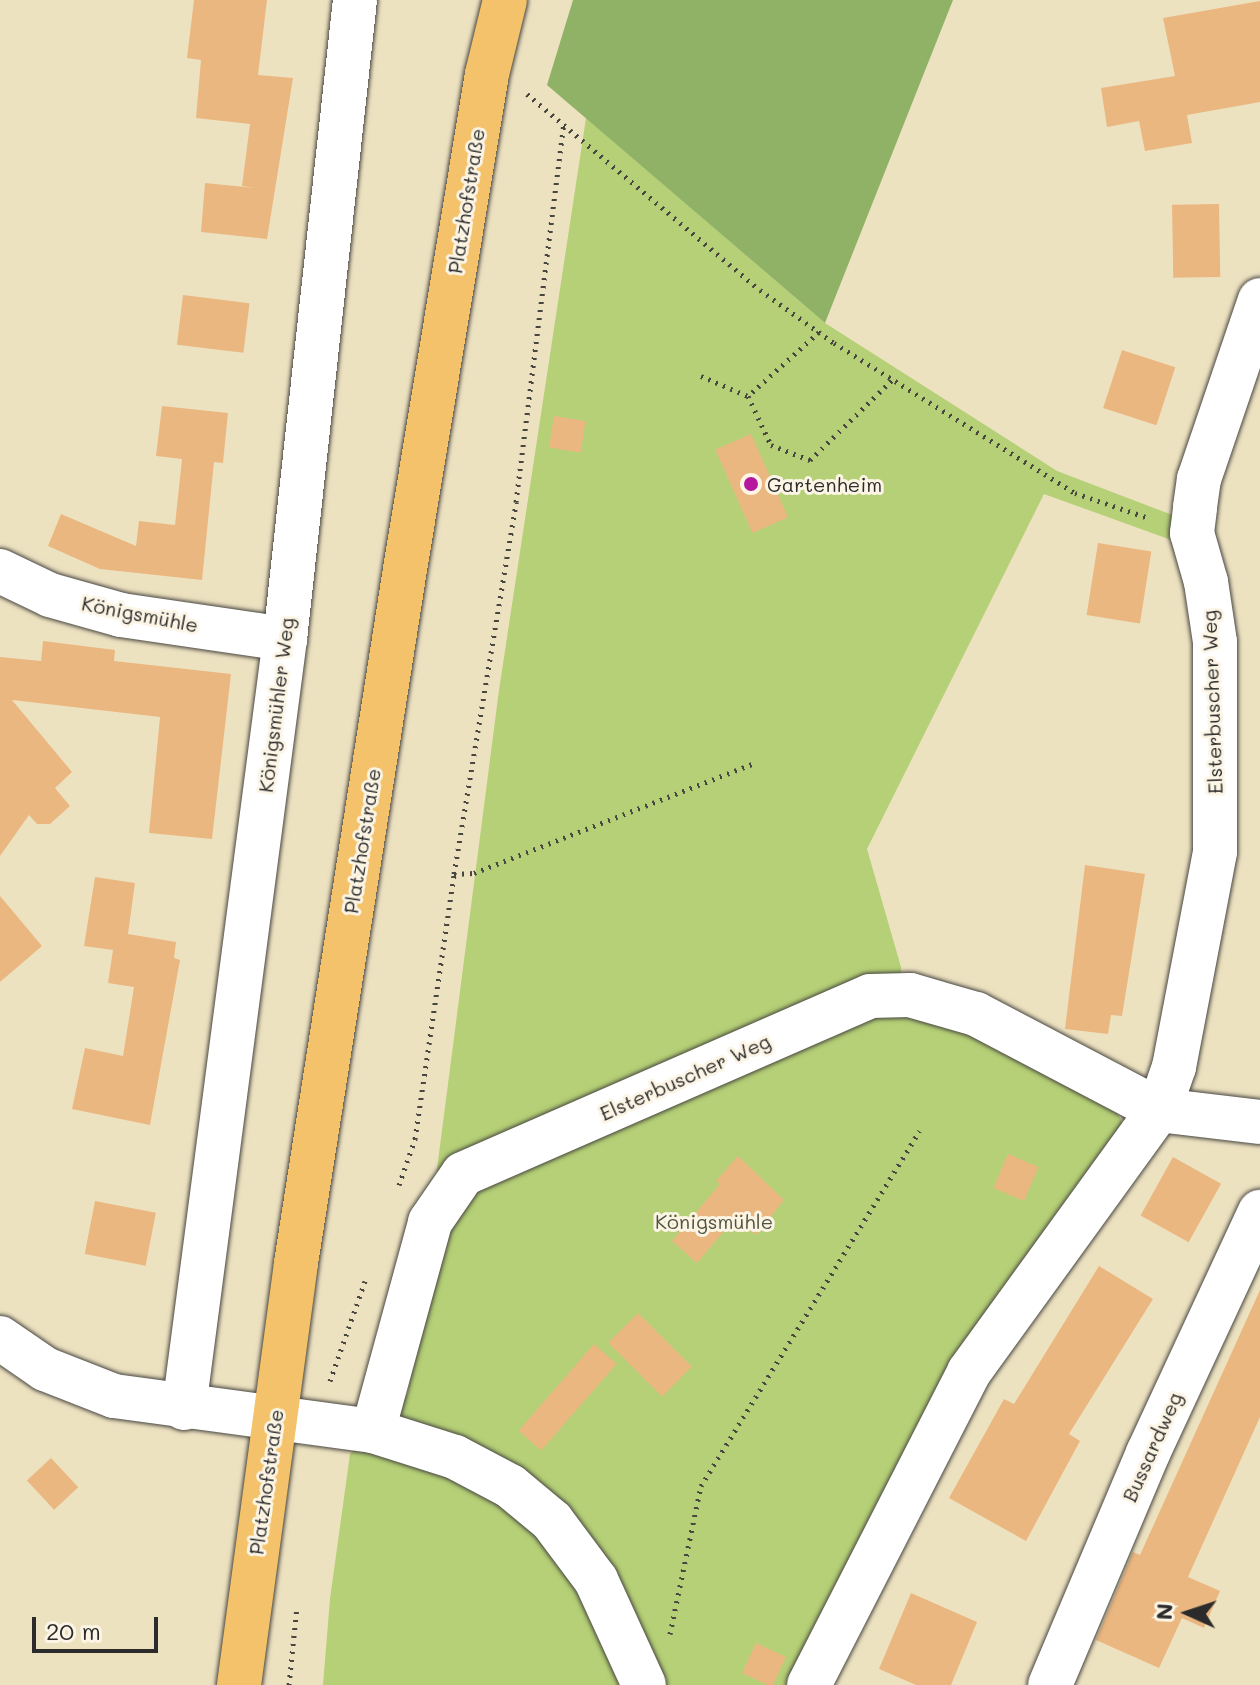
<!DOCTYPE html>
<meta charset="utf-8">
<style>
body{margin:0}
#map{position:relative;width:1260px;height:1685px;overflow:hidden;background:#ede2c0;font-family:Mali,sans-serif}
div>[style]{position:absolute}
.green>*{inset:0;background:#b5d076}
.forest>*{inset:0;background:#90b267}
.building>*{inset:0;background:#ebb781;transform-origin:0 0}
.path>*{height:5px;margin-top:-2.5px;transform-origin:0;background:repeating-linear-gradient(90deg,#484641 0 2px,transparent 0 8px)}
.roads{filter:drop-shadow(0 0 2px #484641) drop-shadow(0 0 2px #484641)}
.minor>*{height:44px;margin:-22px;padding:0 22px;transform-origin:22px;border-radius:22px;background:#fff}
.major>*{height:44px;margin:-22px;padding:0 22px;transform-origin:22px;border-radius:22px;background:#f3c26a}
.dots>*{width:22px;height:22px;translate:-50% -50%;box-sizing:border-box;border:4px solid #fcf5e5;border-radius:50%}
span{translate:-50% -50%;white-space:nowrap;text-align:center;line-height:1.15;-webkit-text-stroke:6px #fcf5e5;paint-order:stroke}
.street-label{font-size:20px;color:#2b2b2b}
.poi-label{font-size:20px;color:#2b2b2b}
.left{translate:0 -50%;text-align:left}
.park-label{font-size:20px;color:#4e543e}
.north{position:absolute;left:1148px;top:1573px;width:80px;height:80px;-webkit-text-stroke:6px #fcf5e5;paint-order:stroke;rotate:273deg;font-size:22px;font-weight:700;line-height:32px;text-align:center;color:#2b2b2b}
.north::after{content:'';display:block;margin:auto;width:28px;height:36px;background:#2b2b2b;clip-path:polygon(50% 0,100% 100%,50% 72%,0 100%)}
.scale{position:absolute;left:32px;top:1617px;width:126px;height:36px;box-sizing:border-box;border:4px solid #2b2b2b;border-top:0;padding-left:10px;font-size:24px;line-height:28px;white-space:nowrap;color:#2b2b2b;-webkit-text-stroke:6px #fcf5e5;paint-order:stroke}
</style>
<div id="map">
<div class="green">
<i style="clip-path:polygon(586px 118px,825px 323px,1057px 471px,1175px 516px,1174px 541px,1044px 494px,867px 849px,901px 967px,902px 1007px,931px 1013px,1110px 1099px,1123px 1124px,795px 1685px,323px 1685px,330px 1599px,350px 1454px,408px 1393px,499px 690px)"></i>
</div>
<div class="forest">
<i style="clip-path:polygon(573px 0,953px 0,825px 323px,547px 85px)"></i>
</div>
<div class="building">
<i style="clip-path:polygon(194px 0,267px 0,258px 75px,293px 78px,267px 239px,201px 232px,205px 183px,255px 188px,242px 186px,250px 124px,196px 118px,201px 60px,187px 58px)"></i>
<i style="clip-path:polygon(1260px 1px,1260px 102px,1187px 115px,1192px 143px,1145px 151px,1139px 121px,1107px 127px,1101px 88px,1175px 76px,1163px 18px)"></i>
<i style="left:1219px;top:204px;width:73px;height:47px;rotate:89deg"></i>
<i style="left:183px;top:295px;width:67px;height:50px;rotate:7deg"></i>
<i style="left:1122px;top:350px;width:56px;height:61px;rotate:18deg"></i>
<i style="clip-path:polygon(162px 406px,228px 413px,223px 463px,214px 462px,202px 580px,100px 569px,48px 546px,61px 514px,136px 546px,139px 521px,175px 525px,182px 459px,156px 456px)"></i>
<i style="left:554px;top:416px;width:32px;height:32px;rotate:9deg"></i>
<i style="left:751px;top:434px;width:91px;height:39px;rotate:66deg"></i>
<i style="left:1098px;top:543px;width:54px;height:73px;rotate:9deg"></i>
<i style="clip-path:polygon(43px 641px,115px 650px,114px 661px,231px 674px,212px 839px,149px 833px,160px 717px,12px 700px,72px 772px,55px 788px,70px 806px,50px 824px,37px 824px,29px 815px,0 856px,0 657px,41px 661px)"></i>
<i style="clip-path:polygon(1085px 865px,1145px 874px,1122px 1016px,1111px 1015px,1108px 1034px,1065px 1029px)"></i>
<i style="clip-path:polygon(95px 877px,135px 883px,128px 934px,176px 942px,174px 958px,180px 960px,150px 1125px,72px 1109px,85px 1048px,123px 1056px,134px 987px,108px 983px,113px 950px,84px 946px)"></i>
<i style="clip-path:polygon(0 896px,42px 946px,0 982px)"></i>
<i style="left:1008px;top:1154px;width:33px;height:37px;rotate:23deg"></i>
<i style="clip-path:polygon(738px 1156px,784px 1200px,756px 1235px,735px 1218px,697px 1263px,672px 1241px,720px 1184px,716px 1181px)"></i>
<i style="left:1173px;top:1157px;width:55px;height:67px;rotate:29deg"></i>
<i style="left:95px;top:1201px;width:62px;height:54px;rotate:11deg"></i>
<i style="clip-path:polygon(1099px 1266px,1153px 1299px,1069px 1434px,1080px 1441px,1026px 1541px,949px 1498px,1004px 1399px,1014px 1404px)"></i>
<i style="clip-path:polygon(1260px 1290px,1260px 1417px,1188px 1577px,1220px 1591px,1204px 1628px,1182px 1618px,1159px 1668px,1096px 1640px,1133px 1552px,1140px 1555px)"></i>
<i style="left:638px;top:1313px;width:76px;height:42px;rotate:45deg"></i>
<i style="left:594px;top:1344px;width:30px;height:115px;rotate:41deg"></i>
<i style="left:51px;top:1458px;width:40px;height:33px;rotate:47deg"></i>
<i style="clip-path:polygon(911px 1593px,977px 1622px,951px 1685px,916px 1685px,879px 1669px)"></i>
<i style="left:756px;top:1643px;width:33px;height:33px;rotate:25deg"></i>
</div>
<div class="path">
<i style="left:527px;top:94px;width:304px;rotate:40.1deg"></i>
<i style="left:760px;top:290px;width:91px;rotate:35.6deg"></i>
<i style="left:834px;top:343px;width:284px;rotate:31.9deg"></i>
<i style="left:1075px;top:493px;width:78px;rotate:18.7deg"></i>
<i style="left:819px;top:332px;width:96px;rotate:138deg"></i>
<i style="left:748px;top:396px;width:54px;rotate:64.9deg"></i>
<i style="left:771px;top:445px;width:42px;rotate:21deg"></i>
<i style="left:810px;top:460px;width:116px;rotate:-44.3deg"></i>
<i style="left:701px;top:376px;width:51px;rotate:23.1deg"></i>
<i style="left:454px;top:874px;width:20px;rotate:-3deg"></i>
<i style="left:474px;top:873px;width:301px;rotate:-21.4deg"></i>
<i style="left:399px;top:1185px;width:49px;rotate:-70.8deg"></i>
<i style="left:415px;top:1139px;width:268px;rotate:-81.6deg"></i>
<i style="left:454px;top:874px;width:377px;rotate:-80.5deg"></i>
<i style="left:516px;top:502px;width:382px;rotate:-82.8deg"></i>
<i style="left:330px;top:1381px;width:106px;rotate:-70.7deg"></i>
<i style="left:670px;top:1634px;width:151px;rotate:-78.2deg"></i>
<i style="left:701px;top:1486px;width:417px;rotate:-58.4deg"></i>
<i style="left:289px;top:1685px;width:79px;rotate:-84.2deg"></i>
</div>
<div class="roads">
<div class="minor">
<i style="left:0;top:571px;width:55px;rotate:25.6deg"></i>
<i style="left:50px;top:595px;width:74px;rotate:15.7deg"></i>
<i style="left:121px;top:615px;width:166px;rotate:8.3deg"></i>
<i style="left:0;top:1338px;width:55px;rotate:34.6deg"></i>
<i style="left:45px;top:1369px;width:74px;rotate:21.4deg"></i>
<i style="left:114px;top:1396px;width:261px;rotate:7.7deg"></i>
<i style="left:373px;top:1431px;width:86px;rotate:17.6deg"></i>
<i style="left:455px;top:1457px;width:62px;rotate:27.8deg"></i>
<i style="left:510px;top:1486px;width:55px;rotate:39.8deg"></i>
<i style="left:552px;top:1521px;width:74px;rotate:53.3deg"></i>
<i style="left:596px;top:1580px;width:115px;rotate:65.4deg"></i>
<i style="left:184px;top:1408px;width:776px;rotate:-82.52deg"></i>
<i style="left:285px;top:639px;width:643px;rotate:-83.75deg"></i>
<i style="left:373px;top:1431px;width:217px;rotate:-74.7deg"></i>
<i style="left:430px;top:1222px;width:58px;rotate:-55.5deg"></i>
<i style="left:463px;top:1174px;width:444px;rotate:-23.6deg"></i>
<i style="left:870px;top:996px;width:40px;rotate:-1.4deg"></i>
<i style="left:910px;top:995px;width:69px;rotate:16.1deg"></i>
<i style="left:976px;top:1014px;width:207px;rotate:27.7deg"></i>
<i style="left:1159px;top:1110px;width:102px;rotate:6.8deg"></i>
<i style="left:809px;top:1685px;width:352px;rotate:-62.9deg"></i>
<i style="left:969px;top:1372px;width:324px;rotate:-54.1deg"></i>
<i style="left:1159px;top:1110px;width:46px;rotate:-70.8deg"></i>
<i style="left:1174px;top:1067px;width:219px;rotate:-79.2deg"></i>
<i style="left:1215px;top:852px;width:210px;rotate:-90deg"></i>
<i style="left:1215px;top:642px;width:61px;rotate:-98.5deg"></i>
<i style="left:1206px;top:582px;width:51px;rotate:-105.9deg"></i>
<i style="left:1192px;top:533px;width:26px;rotate:-83deg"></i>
<i style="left:1195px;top:507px;width:28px;rotate:-82deg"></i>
<i style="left:1199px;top:479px;width:189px;rotate:-71.2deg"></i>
<i style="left:1050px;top:1685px;width:252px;rotate:-67.1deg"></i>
<i style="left:1148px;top:1453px;width:266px;rotate:-65.1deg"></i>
</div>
<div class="major">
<i style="left:239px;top:1685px;width:426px;rotate:-82.3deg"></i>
<i style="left:296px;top:1263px;width:709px;rotate:-81.07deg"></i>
<i style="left:406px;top:563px;width:496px;rotate:-80.6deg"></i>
<i style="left:487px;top:74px;width:76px;rotate:-76.3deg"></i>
</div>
</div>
<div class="dots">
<i style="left:751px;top:484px;background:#b5179e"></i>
</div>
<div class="street-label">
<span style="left:466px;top:201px;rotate:-81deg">Platzhofstraße</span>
<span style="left:140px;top:614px;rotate:11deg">Königsmühle</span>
<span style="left:1212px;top:702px;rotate:-92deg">Elsterbuscher Weg</span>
<span style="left:276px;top:705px;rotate:-83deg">Königsmühler Weg</span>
<span style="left:362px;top:841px;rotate:-81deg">Platzhofstraße</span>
<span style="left:685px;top:1077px;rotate:-24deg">Elsterbuscher Weg</span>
<span style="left:1152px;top:1447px;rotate:-66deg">Bussardweg</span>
<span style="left:266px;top:1482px;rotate:-82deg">Platzhofstraße</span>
</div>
<div class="poi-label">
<span class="left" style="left:767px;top:484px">Gartenheim</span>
</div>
<div class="park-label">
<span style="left:714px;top:1221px">Königsmühle</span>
</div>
<div class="north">N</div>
<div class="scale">20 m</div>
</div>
